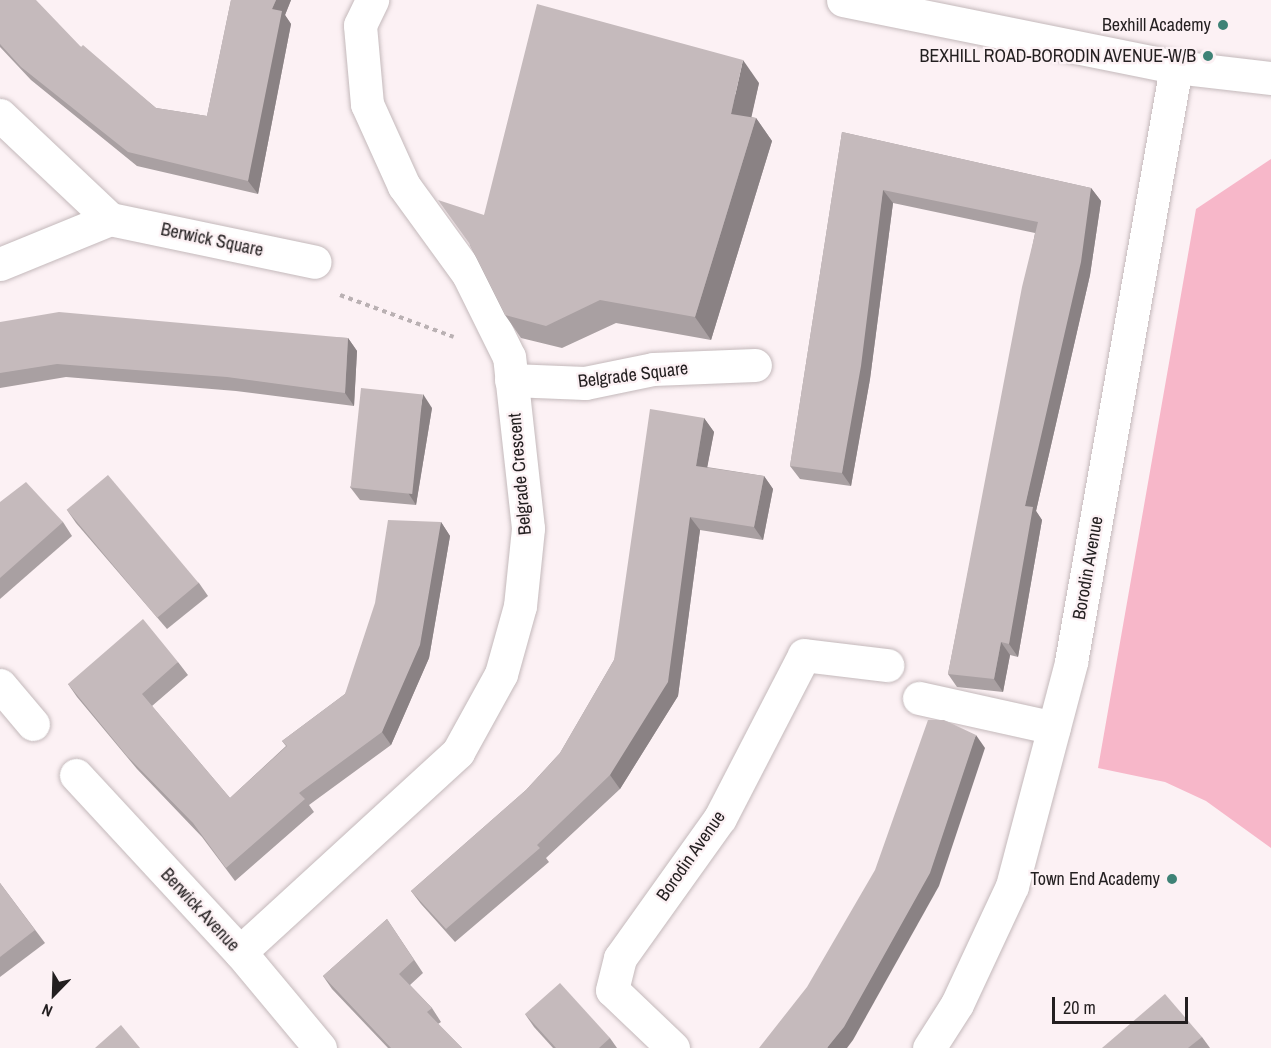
<!DOCTYPE html>
<style>
body{margin:0}
#map{position:relative;width:1271px;height:1048px;overflow:hidden;background:#fcf1f4;font-family:"Archivo Narrow",sans-serif}
div>[style]{position:absolute}
.green>*{inset:0;background:#f7b7c9}
.path>*{height:4px;margin-top:-2px;transform-origin:0;background:repeating-linear-gradient(90deg,#bab1b3 0 4.5px,transparent 0 9px)}
.roads{filter:drop-shadow(0 0 2px #c4b9bb) drop-shadow(0 0 2px #c4b9bb)}
.street>*{height:33px;margin:-16.5px;padding:0 16.5px;transform-origin:16.5px;border-radius:16.5px;background:#fff}
.secondary>*{height:33px;margin:-16.5px;padding:0 16.5px;transform-origin:16.5px;border-radius:16.5px;background:#fff}
.wall>*{inset:0;background:#a9a0a2}
.shaded-wall>*{inset:0;background:#8a8284}
.building>*{inset:0;background:#c5babc;transform-origin:0 0}
.dots>*{width:16px;height:16px;translate:-50% -50%;box-sizing:border-box;border:3px solid #fcf1f4;border-radius:50%}
span{translate:-50% -50%;white-space:nowrap;text-align:center;line-height:1.15;-webkit-text-stroke:4.5px #fcf1f4;paint-order:stroke}
.poi-label{font-size:18px;color:#231f20}
.right{translate:-100% -50%;text-align:right}
.street-label{font-size:18px;color:#231f20}
.north{position:absolute;left:24px;top:964px;width:60px;height:60px;-webkit-text-stroke:4px #fcf1f4;paint-order:stroke;rotate:203deg;font-size:16px;font-weight:700;line-height:24px;text-align:center;color:#231f20}
.north::after{content:'';display:block;margin:auto;width:21px;height:27px;background:#231f20;clip-path:polygon(50% 0,100% 100%,50% 72%,0 100%)}
.scale{position:absolute;left:1052px;top:997px;width:136px;height:27px;box-sizing:border-box;border:3px solid #231f20;border-top:0;padding-left:8px;font-size:18px;line-height:21px;white-space:nowrap;color:#231f20;-webkit-text-stroke:4px #fcf1f4;paint-order:stroke}
</style>
<div id="map">
<div class="green">
<i style="clip-path:polygon(1271px 159px,1271px 848px,1206px 801px,1165px 782px,1098px 768px,1196px 209px)"></i>
</div>
<div class="path">
<i style="left:340px;top:295px;width:121px;rotate:20.2deg"></i>
</div>
<div class="roads">
<div class="street">
<i style="left:0;top:115px;width:151px;rotate:43.4deg"></i>
<i style="left:110px;top:219px;width:209px;rotate:11.8deg"></i>
<i style="left:0;top:264px;width:119px;rotate:-22.2deg"></i>
<i style="left:511px;top:380px;width:74px;rotate:2.3deg"></i>
<i style="left:585px;top:383px;width:69px;rotate:-11.6deg"></i>
<i style="left:653px;top:369px;width:102px;rotate:-2.2deg"></i>
<i style="left:0;top:685px;width:51px;rotate:49.8deg"></i>
<i style="left:919px;top:698px;width:138px;rotate:12.5deg"></i>
<i style="left:76px;top:775px;width:241px;rotate:47.2deg"></i>
<i style="left:240px;top:952px;width:125px;rotate:50.2deg"></i>
<i style="left:240px;top:952px;width:296px;rotate:-42.5deg"></i>
<i style="left:458px;top:752px;width:89px;rotate:-61.1deg"></i>
<i style="left:501px;top:674px;width:71px;rotate:-74.4deg"></i>
<i style="left:520px;top:606px;width:78px;rotate:-84.1deg"></i>
<i style="left:528px;top:528px;width:172px;rotate:-96.3deg"></i>
<i style="left:509px;top:357px;width:93px;rotate:-116.3deg"></i>
<i style="left:468px;top:274px;width:109px;rotate:-126deg"></i>
<i style="left:404px;top:186px;width:90px;rotate:-114.3deg"></i>
<i style="left:367px;top:104px;width:79px;rotate:-95.1deg"></i>
<i style="left:360px;top:25px;width:28px;rotate:-64deg"></i>
<i style="left:673px;top:1048px;width:84px;rotate:-136.4deg"></i>
<i style="left:612px;top:990px;width:33px;rotate:-76deg"></i>
<i style="left:620px;top:958px;width:172px;rotate:-54.5deg"></i>
<i style="left:720px;top:818px;width:183px;rotate:-62.7deg"></i>
<i style="left:804px;top:655px;width:84px;rotate:6.9deg"></i>
<i style="left:929px;top:1048px;width:52px;rotate:-57.5deg"></i>
<i style="left:957px;top:1004px;width:130px;rotate:-65deg"></i>
<i style="left:1012px;top:886px;width:232px;rotate:-75.2deg"></i>
<i style="left:1071px;top:662px;width:604px;rotate:-79.99deg"></i>
</div>
<div class="secondary">
<i style="left:843px;top:0;width:340px;rotate:11.4deg"></i>
<i style="left:1176px;top:67px;width:96px;rotate:6.6deg"></i>
</div>
</div>
<div class="wall">
<i style="clip-path:polygon(0 0,81px 47px,156px 108px,207px 116px,231px 0,291px 0,285px 15px,291px 24px,258px 194px,137px 166px,31px 80px,0 47px)"></i>
<i style="clip-path:polygon(759px 83px,751px 117px,756px 118px,772px 141px,711px 340px,616px 323px,562px 348px,521px 338px,505px 315px,470px 245px,484px 215px)"></i>
<i style="clip-path:polygon(842px 132px,1091px 188px,1101px 201px,1090px 275px,1036px 511px,1042px 520px,1018px 657px,1010px 655px,1003px 692px,957px 687px,948px 674px,1035px 233px,893px 203px,870px 379px,851px 486px,800px 479px,790px 466px)"></i>
<i style="clip-path:polygon(0 322px,348px 338px,357px 351px,354px 406px,236px 391px,66px 377px,0 388px)"></i>
<i style="clip-path:polygon(432px 408px,416px 505px,360px 500px,350px 487px)"></i>
<i style="clip-path:polygon(704px 418px,714px 432px,707px 467px,764px 476px,773px 489px,763px 540px,700px 530px,678px 696px,620px 789px,546px 858px,549px 862px,455px 942px,421px 904px,411px 891px,526px 790px,560px 753px,614px 660px)"></i>
<i style="clip-path:polygon(0 502px,63px 522px,72px 536px,0 599px)"></i>
<i style="clip-path:polygon(67px 510px,199px 583px,208px 596px,167px 629px,76px 523px)"></i>
<i style="clip-path:polygon(441px 522px,450px 536px,429px 658px,391px 745px,309px 805px,314px 812px,235px 881px,202px 837px,137px 769px,77px 697px,68px 684px,178px 662px,188px 675px,152px 706px,230px 798px,286px 746px,282px 741px,345px 694px)"></i>
<i style="clip-path:polygon(0 883px,45px 943px,0 977px)"></i>
<i style="clip-path:polygon(387px 919px,423px 973px,410px 985px,432px 1008px,441px 1022px,438px 1024px,462px 1048px,388px 1048px,332px 989px,323px 976px)"></i>
<i style="clip-path:polygon(525px 1014px,610px 1038px,617px 1048px,553px 1048px,534px 1027px)"></i>
<i style="clip-path:polygon(1202px 1037px,1210px 1048px,1102px 1048px)"></i>
</div>
<div class="shaded-wall">
<i style="clip-path:polygon(276px 0,291px 0,285px 15px,291px 24px,258px 194px,248px 181px,272px 9px)"></i>
<i style="clip-path:polygon(743px 60px,759px 83px,747px 137px,731px 114px)"></i>
<i style="clip-path:polygon(756px 118px,772px 141px,711px 340px,695px 317px)"></i>
<i style="clip-path:polygon(1091px 188px,1101px 201px,1090px 275px,1036px 511px,1042px 520px,1018px 657px,1009px 644px,1025px 506px)"></i>
<i style="clip-path:polygon(883px 190px,893px 203px,870px 379px,851px 486px,842px 473px)"></i>
<i style="clip-path:polygon(348px 338px,357px 351px,354px 406px,345px 393px)"></i>
<i style="clip-path:polygon(423px 394px,432px 408px,416px 505px,407px 491px)"></i>
<i style="clip-path:polygon(704px 418px,714px 432px,705px 479px,696px 466px)"></i>
<i style="clip-path:polygon(764px 476px,773px 489px,763px 540px,754px 527px)"></i>
<i style="clip-path:polygon(690px 517px,700px 530px,678px 696px,620px 789px,610px 775px)"></i>
<i style="clip-path:polygon(441px 522px,450px 536px,429px 658px,391px 745px,382px 732px)"></i>
<i style="clip-path:polygon(1001px 642px,1010px 655px,1003px 692px,994px 679px)"></i>
<i style="clip-path:polygon(976px 735px,985px 748px,939px 886px,853px 1040px,847px 1048px,827px 1048px)"></i>
</div>
<div class="building">
<i style="clip-path:polygon(0 0,36px 0,81px 47px,83px 45px,156px 108px,207px 116px,231px 0,276px 0,272px 9px,282px 11px,248px 181px,128px 152px,21px 67px,0 44px)"></i>
<i style="clip-path:polygon(537px 4px,743px 60px,731px 114px,756px 118px,695px 317px,600px 300px,546px 326px,505px 315px,469px 243px,438px 200px,484px 215px)"></i>
<i style="clip-path:polygon(842px 132px,1091px 188px,1081px 262px,1025px 506px,1033px 507px,1009px 644px,1001px 642px,994px 679px,948px 674px,1022px 287px,1038px 222px,883px 190px,861px 366px,842px 473px,790px 466px)"></i>
<i style="clip-path:polygon(59px 312px,348px 338px,345px 393px,227px 377px,57px 364px,0 373px,0 322px)"></i>
<i style="left:361px;top:388px;width:62px;height:100px;rotate:6deg"></i>
<i style="clip-path:polygon(650px 409px,704px 418px,696px 466px,764px 476px,754px 527px,690px 517px,668px 682px,610px 775px,537px 845px,540px 848px,446px 929px,411px 891px,526px 790px,560px 753px,614px 660px)"></i>
<i style="left:108px;top:475px;width:141px;height:54px;rotate:50deg"></i>
<i style="clip-path:polygon(26px 482px,63px 522px,0 578px,0 502px)"></i>
<i style="clip-path:polygon(388px 520px,441px 522px,420px 645px,382px 732px,299px 793px,305px 799px,226px 868px,193px 823px,127px 756px,68px 684px,143px 619px,178px 662px,142px 694px,230px 798px,287px 746px,282px 741px,345px 694px,375px 603px)"></i>
<i style="clip-path:polygon(928px 720px,944px 720px,976px 735px,930px 873px,844px 1027px,827px 1048px,759px 1048px,807px 987px,875px 870px)"></i>
<i style="clip-path:polygon(0 883px,35px 930px,0 957px)"></i>
<i style="clip-path:polygon(387px 919px,414px 960px,399px 974px,432px 1008px,427px 1012px,462px 1048px,391px 1048px,323px 976px)"></i>
<i style="clip-path:polygon(560px 983px,610px 1038px,599px 1048px,556px 1048px,525px 1014px)"></i>
<i style="clip-path:polygon(1165px 994px,1202px 1037px,1188px 1048px,1102px 1048px)"></i>
<i style="clip-path:polygon(121px 1025px,140px 1048px,95px 1048px)"></i>
</div>
<div class="dots">
<i style="left:1223px;top:25px;background:#3e8276"></i>
<i style="left:1208px;top:56px;background:#3e8276"></i>
<i style="left:1172px;top:879px;background:#3e8276"></i>
</div>
<div class="poi-label">
<span class="right" style="left:1211px;top:25px">Bexhill Academy</span>
<span class="right" style="left:1196px;top:56px">BEXHILL ROAD-BORODIN AVENUE-W/B</span>
<span class="right" style="left:1160px;top:879px">Town End Academy</span>
</div>
<div class="street-label">
<span style="left:212px;top:240px;rotate:12deg">Berwick Square</span>
<span style="left:633px;top:375px;rotate:-7deg">Belgrade Square</span>
<span style="left:520px;top:474px;rotate:-95deg">Belgrade Crescent</span>
<span style="left:1088px;top:568px;rotate:-80deg">Borodin Avenue</span>
<span style="left:691px;top:856px;rotate:-55deg">Borodin Avenue</span>
<span style="left:200px;top:910px;rotate:47deg">Berwick Avenue</span>
</div>
<div class="north">N</div>
<div class="scale">20 m</div>
</div>
